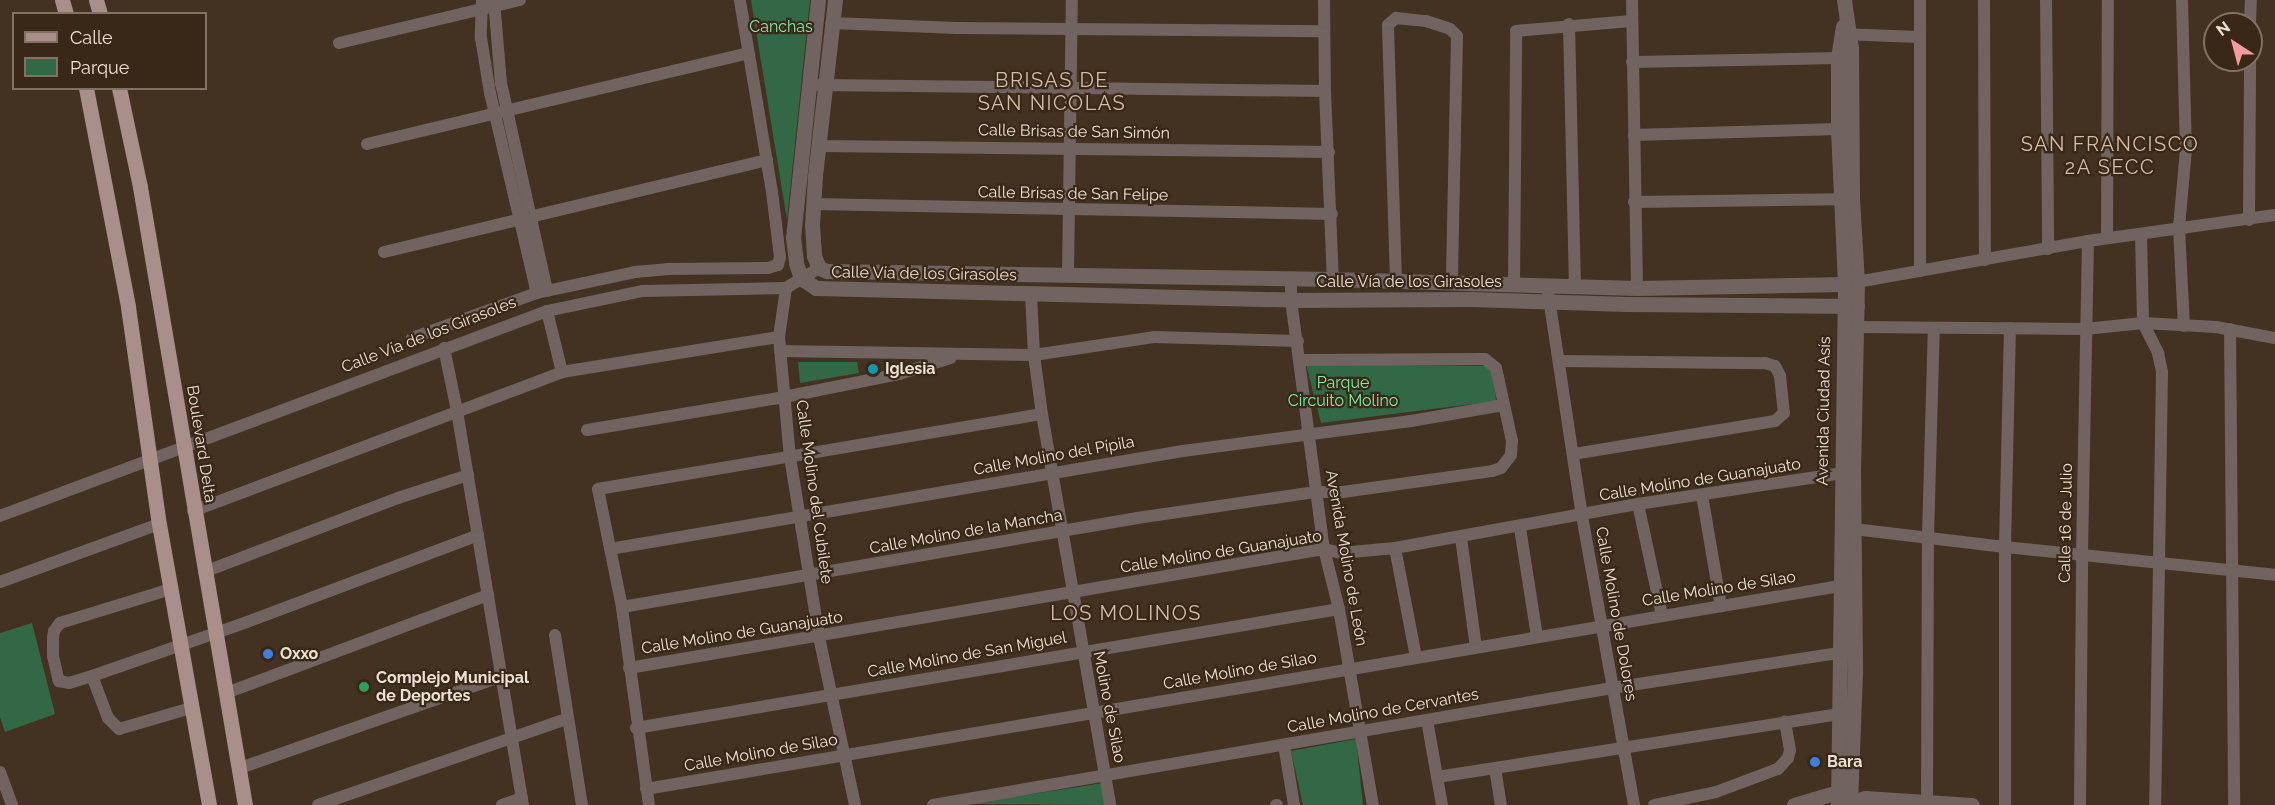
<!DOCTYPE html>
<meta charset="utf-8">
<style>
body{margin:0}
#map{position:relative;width:2275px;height:805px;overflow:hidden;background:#433221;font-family:Raleway,sans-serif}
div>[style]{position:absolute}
.green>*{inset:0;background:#326846}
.minor>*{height:12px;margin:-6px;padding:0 6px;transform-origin:6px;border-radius:6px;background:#706360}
.tertiary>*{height:15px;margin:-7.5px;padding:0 7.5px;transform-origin:7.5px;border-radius:7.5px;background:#706360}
.primary>*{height:15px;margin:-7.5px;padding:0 7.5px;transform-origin:7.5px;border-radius:7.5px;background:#a88f8a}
.dots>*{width:16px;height:16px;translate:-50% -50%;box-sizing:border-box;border:3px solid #392817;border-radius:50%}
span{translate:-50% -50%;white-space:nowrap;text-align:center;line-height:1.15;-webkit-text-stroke:4.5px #392817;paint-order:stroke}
.park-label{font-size:16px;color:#7af0a7}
.street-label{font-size:16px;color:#ece1d6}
.poi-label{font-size:16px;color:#ece1d6;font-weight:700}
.left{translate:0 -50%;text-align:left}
.quarter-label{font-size:20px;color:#d3bda9;letter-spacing:1.5px}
.legend{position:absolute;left:12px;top:12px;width:195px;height:78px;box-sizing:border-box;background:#392817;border:2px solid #817263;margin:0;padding:8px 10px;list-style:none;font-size:18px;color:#ece1d6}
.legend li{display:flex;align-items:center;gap:12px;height:30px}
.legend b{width:30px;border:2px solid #817263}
.north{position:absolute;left:2203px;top:12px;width:60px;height:60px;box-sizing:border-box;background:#392817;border:2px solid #817263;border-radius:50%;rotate:324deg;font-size:16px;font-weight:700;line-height:24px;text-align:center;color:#ece1d6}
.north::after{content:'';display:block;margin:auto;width:21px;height:27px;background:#f49b9f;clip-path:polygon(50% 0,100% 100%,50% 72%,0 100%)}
</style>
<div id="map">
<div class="green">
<i style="clip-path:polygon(751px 0,810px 0,787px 220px)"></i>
<i style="clip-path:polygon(798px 362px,857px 362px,859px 373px,800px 383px)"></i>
<i style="clip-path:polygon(1306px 364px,1492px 366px,1496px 401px,1321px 423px)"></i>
<i style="clip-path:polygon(32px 623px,55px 714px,5px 732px,0 717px,0 633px)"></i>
<i style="clip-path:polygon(1356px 739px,1363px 805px,1303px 805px,1291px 751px)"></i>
<i style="clip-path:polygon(1104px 783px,1107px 805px,966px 804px)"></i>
</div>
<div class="minor">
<i style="left:482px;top:0;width:38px;rotate:92deg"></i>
<i style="left:481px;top:38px;width:56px;rotate:80.7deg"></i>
<i style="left:490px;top:93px;width:205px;rotate:76.8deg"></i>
<i style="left:494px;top:0;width:83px;rotate:85.2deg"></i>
<i style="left:501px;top:83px;width:213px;rotate:77.5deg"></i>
<i style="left:1324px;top:0;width:91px;rotate:89.4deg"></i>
<i style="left:1325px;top:91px;width:188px;rotate:87.6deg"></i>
<i style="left:1632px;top:0;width:288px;rotate:89deg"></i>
<i style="left:1920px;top:0;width:271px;rotate:90deg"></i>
<i style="left:1984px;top:0;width:260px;rotate:89.8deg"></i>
<i style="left:2046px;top:0;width:249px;rotate:89.5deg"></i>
<i style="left:2182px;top:0;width:149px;rotate:88.5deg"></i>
<i style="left:2186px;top:149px;width:79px;rotate:95.1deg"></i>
<i style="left:2179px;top:228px;width:98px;rotate:87.1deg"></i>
<i style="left:832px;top:23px;width:125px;rotate:2.3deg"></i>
<i style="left:957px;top:28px;width:367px;rotate:0.5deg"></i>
<i style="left:1569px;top:24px;width:262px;rotate:88.7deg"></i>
<i style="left:2250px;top:24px;width:24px;rotate:-88deg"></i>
<i style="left:1842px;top:34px;width:76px;rotate:2.3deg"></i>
<i style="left:339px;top:43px;width:186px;rotate:-13.4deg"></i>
<i style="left:1632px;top:62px;width:206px;rotate:-1.1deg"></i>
<i style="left:819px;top:85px;width:506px;rotate:0.68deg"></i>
<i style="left:1634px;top:135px;width:204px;rotate:-1.7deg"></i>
<i style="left:367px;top:144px;width:392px;rotate:-13.4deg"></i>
<i style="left:819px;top:146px;width:510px;rotate:0.67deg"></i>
<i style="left:1634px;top:202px;width:205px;rotate:-0.8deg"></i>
<i style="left:813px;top:204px;width:519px;rotate:1.1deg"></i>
<i style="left:2249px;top:220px;width:160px;rotate:-89.6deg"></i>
<i style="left:2141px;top:234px;width:89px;rotate:88.7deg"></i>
<i style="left:2143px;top:323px;width:34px;rotate:63deg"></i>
<i style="left:2158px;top:353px;width:19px;rotate:78deg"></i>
<i style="left:2162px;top:372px;width:433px;rotate:90.9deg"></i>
<i style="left:2107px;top:238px;width:238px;rotate:-89.8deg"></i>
<i style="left:384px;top:252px;width:394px;rotate:-13.5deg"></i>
<i style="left:1068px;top:274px;width:274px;rotate:-89.2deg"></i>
<i style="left:1291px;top:279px;width:21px;rotate:90deg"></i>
<i style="left:1291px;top:300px;width:251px;rotate:82.5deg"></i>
<i style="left:1324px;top:549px;width:62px;rotate:76deg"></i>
<i style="left:1339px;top:609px;width:199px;rotate:80.2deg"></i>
<i style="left:1396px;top:281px;width:256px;rotate:-91.8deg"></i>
<i style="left:1388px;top:25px;width:11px;rotate:-41deg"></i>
<i style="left:1396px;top:18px;width:30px;rotate:6deg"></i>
<i style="left:1426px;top:21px;width:25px;rotate:18deg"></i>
<i style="left:1450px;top:29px;width:10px;rotate:45deg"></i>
<i style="left:1457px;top:36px;width:246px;rotate:91.2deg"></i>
<i style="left:1857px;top:282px;width:235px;rotate:-10.1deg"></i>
<i style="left:2088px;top:241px;width:189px;rotate:-7.9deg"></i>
<i style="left:1514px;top:283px;width:252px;rotate:-89.5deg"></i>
<i style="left:1516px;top:31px;width:115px;rotate:-5deg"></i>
<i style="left:1547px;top:285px;width:234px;rotate:81.4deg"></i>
<i style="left:1582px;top:516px;width:294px;rotate:79.8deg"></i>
<i style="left:786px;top:288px;width:49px;rotate:98.1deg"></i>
<i style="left:779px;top:337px;width:121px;rotate:84.8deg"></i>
<i style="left:790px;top:457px;width:182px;rotate:80.8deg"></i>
<i style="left:819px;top:637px;width:172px;rotate:77.9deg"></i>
<i style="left:1031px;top:294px;width:61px;rotate:87.2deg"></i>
<i style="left:1034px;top:355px;width:60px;rotate:82.3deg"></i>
<i style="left:1042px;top:414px;width:397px;rotate:80.1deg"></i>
<i style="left:547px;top:311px;width:63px;rotate:76.2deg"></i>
<i style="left:1857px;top:327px;width:228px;rotate:0.5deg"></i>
<i style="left:2085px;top:329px;width:58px;rotate:-5.9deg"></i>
<i style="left:2143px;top:323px;width:73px;rotate:3.1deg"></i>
<i style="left:2216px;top:327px;width:60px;rotate:10.6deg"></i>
<i style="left:2230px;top:329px;width:476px;rotate:89.5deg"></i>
<i style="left:412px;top:338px;width:133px;rotate:-19.8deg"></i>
<i style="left:537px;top:293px;width:100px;rotate:-12.1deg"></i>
<i style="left:635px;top:272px;width:32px;rotate:-5deg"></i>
<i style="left:667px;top:269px;width:101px;rotate:-0.6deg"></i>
<i style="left:768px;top:268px;width:10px;rotate:-17deg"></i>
<i style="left:778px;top:265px;width:8px;rotate:-76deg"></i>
<i style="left:780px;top:257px;width:65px;rotate:-97deg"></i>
<i style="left:772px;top:192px;width:195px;rotate:-99.5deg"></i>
<i style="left:444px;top:348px;width:64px;rotate:78.3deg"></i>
<i style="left:457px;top:411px;width:399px;rotate:80.5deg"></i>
<i style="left:780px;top:351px;width:254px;rotate:0.9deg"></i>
<i style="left:1034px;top:355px;width:121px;rotate:-8.5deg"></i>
<i style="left:1154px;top:337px;width:144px;rotate:1.6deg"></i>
<i style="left:1560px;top:361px;width:205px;rotate:0.6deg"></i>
<i style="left:1765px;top:363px;width:10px;rotate:17deg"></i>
<i style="left:1775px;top:366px;width:11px;rotate:63deg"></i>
<i style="left:1780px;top:376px;width:37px;rotate:84deg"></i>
<i style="left:1784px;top:413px;width:12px;rotate:138deg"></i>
<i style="left:1775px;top:421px;width:205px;rotate:170.7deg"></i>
<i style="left:587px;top:430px;width:200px;rotate:-9.5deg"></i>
<i style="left:784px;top:397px;width:117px;rotate:-11.3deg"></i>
<i style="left:899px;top:374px;width:54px;rotate:-17.1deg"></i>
<i style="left:1702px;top:495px;width:113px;rotate:80.3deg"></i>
<i style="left:1638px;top:504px;width:114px;rotate:77.8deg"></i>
<i style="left:193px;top:511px;width:394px;rotate:-20.6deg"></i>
<i style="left:562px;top:372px;width:220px;rotate:-9.2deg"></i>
<i style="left:0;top:516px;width:584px;rotate:-20.54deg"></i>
<i style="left:547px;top:311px;width:98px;rotate:-11.8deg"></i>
<i style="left:643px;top:291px;width:143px;rotate:-1.2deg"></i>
<i style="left:786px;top:288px;width:39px;rotate:-31deg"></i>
<i style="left:1520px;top:528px;width:110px;rotate:81.1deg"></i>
<i style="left:1854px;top:529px;width:152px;rotate:6.8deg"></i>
<i style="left:2005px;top:547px;width:271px;rotate:5.9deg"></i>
<i style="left:1461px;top:538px;width:110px;rotate:82.2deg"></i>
<i style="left:1395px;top:548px;width:111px;rotate:79.1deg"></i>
<i style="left:610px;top:549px;width:581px;rotate:-9.71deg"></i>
<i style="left:1183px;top:451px;width:230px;rotate:-7.5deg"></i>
<i style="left:1411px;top:421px;width:94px;rotate:-9.8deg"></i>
<i style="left:204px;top:572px;width:208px;rotate:-20.9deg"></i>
<i style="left:398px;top:498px;width:74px;rotate:-18.2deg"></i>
<i style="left:0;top:582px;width:169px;rotate:-20deg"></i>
<i style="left:171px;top:589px;width:116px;rotate:163deg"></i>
<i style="left:60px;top:623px;width:10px;rotate:127deg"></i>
<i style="left:54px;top:631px;width:7px;rotate:98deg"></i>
<i style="left:53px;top:638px;width:18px;rotate:90deg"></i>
<i style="left:53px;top:656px;width:26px;rotate:77deg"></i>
<i style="left:59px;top:681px;width:10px;rotate:11deg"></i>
<i style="left:69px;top:683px;width:24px;rotate:-17deg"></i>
<i style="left:92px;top:676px;width:164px;rotate:-19.2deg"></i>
<i style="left:247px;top:622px;width:247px;rotate:-20.6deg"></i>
<i style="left:622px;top:607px;width:523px;rotate:-9.8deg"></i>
<i style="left:1137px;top:518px;width:181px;rotate:-8.3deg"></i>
<i style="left:1316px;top:492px;width:27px"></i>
<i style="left:1343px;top:492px;width:150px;rotate:-8deg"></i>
<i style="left:1492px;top:471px;width:9px;rotate:-18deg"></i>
<i style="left:1501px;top:468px;width:16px;rotate:-52deg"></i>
<i style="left:1511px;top:455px;width:14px;rotate:-86deg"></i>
<i style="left:1512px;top:441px;width:66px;rotate:-102.3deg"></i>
<i style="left:1498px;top:377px;width:9px;rotate:-103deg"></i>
<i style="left:1496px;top:368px;width:14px;rotate:-141deg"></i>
<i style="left:1485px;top:359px;width:184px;rotate:179.7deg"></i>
<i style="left:555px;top:635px;width:172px;rotate:81deg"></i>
<i style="left:629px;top:668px;width:705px;rotate:-9.72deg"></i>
<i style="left:1324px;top:549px;width:17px;rotate:13deg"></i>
<i style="left:1341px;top:553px;width:54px;rotate:-5.3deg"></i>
<i style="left:1395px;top:548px;width:247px;rotate:-10.3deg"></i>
<i style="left:1638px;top:504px;width:214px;rotate:-8.6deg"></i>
<i style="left:92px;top:676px;width:45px;rotate:69.1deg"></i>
<i style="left:108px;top:718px;width:16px;rotate:45deg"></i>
<i style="left:119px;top:729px;width:75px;rotate:-16.3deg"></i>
<i style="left:226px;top:693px;width:280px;rotate:-20.5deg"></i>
<i style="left:1427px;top:720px;width:86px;rotate:80deg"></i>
<i style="left:636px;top:728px;width:713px;rotate:-9.61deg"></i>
<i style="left:1284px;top:745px;width:61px;rotate:80.5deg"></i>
<i style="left:240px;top:768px;width:278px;rotate:-19.3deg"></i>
<i style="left:1495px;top:768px;width:37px;rotate:81deg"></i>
<i style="left:0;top:772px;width:35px;rotate:70deg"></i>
<i style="left:1437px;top:777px;width:407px;rotate:-8.9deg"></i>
<i style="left:646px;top:789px;width:1211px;rotate:-9.65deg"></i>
<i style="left:318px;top:805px;width:262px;rotate:-19.1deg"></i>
<i style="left:502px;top:805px;width:21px;rotate:-19deg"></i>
<i style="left:649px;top:805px;width:200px;rotate:-97.8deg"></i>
<i style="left:622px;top:607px;width:120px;rotate:-101.5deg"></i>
<i style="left:598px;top:489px;width:450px;rotate:-9.6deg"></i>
<i style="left:933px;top:805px;width:689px;rotate:-9.78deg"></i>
<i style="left:1612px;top:688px;width:230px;rotate:-8.8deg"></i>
<i style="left:1276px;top:805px;width:1px"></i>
<i style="left:1654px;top:805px;width:63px;rotate:-11.8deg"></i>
<i style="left:1716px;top:792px;width:66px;rotate:-20.4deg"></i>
<i style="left:1778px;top:769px;width:15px;rotate:-48deg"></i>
<i style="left:1788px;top:758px;width:8px;rotate:-76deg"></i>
<i style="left:1790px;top:750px;width:29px;rotate:-100deg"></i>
<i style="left:1927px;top:805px;width:268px;rotate:-89.8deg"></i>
<i style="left:1928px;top:537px;width:209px;rotate:-88.4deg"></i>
<i style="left:2005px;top:805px;width:258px;rotate:-90deg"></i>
<i style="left:2005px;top:547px;width:219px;rotate:-88.7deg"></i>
<i style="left:2080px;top:805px;width:252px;rotate:-89.5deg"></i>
<i style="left:2082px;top:553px;width:312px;rotate:-88.9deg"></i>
</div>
<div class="tertiary">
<i style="left:818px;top:0;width:238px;rotate:96deg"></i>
<i style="left:793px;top:237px;width:26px;rotate:83deg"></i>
<i style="left:796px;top:263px;width:16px;rotate:72deg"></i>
<i style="left:801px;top:278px;width:18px;rotate:34deg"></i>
<i style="left:816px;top:288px;width:475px;rotate:1.4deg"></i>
<i style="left:1291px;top:300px;width:179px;rotate:-0.3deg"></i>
<i style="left:1470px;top:299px;width:157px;rotate:1.8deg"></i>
<i style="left:1627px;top:304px;width:230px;rotate:0.5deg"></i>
<i style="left:835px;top:0;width:177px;rotate:96.5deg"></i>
<i style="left:815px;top:176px;width:49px;rotate:93.5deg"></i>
<i style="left:812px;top:225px;width:31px;rotate:86deg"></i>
<i style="left:814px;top:256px;width:13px;rotate:67deg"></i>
<i style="left:819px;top:268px;width:9px;rotate:21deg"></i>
<i style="left:827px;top:271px;width:506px;rotate:0.91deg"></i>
<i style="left:1333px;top:279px;width:304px;rotate:1.7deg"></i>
<i style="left:1637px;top:288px;width:208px;rotate:-1.1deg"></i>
<i style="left:1845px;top:284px;width:12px;rotate:-9deg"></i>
<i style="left:1844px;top:0;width:49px;rotate:81.7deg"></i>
<i style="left:1851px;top:48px;width:150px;rotate:89.6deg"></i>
<i style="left:1852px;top:198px;width:84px;rotate:86.6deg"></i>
<i style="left:1857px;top:282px;width:189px;rotate:91.2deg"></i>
<i style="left:1853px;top:471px;width:202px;rotate:89.4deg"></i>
<i style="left:1855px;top:673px;width:132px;rotate:92.2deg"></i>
<i style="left:1841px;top:804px;width:25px;rotate:-14deg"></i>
<i style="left:1865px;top:798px;width:107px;rotate:3.7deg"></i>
<i style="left:1794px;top:805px;width:53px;rotate:-16.4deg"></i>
<i style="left:1838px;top:805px;width:521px;rotate:-89.23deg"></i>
<i style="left:1845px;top:284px;width:155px;rotate:-92.6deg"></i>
<i style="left:1838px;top:129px;width:71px;rotate:-90deg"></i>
<i style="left:1838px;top:58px;width:32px;rotate:-81deg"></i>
</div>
<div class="primary">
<i style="left:62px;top:0;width:15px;rotate:74deg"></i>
<i style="left:96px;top:0;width:15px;rotate:74deg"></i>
<i style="left:86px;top:88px;width:223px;rotate:79.1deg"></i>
<i style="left:128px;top:307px;width:219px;rotate:81.9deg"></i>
<i style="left:159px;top:524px;width:285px;rotate:79.9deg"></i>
<i style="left:119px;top:88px;width:101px;rotate:78deg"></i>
<i style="left:140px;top:187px;width:627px;rotate:80.36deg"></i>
</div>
<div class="dots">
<i style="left:873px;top:369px;background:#0f9aa8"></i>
<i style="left:268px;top:654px;background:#3f7fe0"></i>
<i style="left:364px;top:687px;background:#2e9e5b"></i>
<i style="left:1815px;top:762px;background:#3f7fe0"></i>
</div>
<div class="park-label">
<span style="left:781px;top:27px">Canchas</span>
<span style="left:1343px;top:392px">Parque<br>Circuito Molino</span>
</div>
<div class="street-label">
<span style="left:1074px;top:132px;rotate:1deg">Calle Brisas de San Simón</span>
<span style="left:1073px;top:194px;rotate:1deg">Calle Brisas de San Felipe</span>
<span style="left:924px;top:274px;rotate:1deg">Calle Vía de los Girasoles</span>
<span style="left:1409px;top:282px">Calle Vía de los Girasoles</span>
<span style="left:429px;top:335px;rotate:-21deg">Calle Vía de los Girasoles</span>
<span style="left:1824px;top:411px;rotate:-89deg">Avenida Ciudad Asís</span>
<span style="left:201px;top:444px;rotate:81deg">Boulevard Delta</span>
<span style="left:1054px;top:456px;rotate:-10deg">Calle Molino del Pípila</span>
<span style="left:1700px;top:480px;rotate:-9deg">Calle Molino de Guanajuato</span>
<span style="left:814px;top:492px;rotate:82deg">Calle Molino del Cubilete</span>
<span style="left:2066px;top:523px;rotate:-89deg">Calle 16 de Julio</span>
<span style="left:966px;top:532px;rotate:-10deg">Calle Molino de la Mancha</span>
<span style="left:1221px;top:552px;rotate:-9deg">Calle Molino de Guanajuato</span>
<span style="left:1346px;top:558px;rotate:80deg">Avenida Molino de León</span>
<span style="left:1719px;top:589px;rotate:-9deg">Calle Molino de Silao</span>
<span style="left:1616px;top:614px;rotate:80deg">Calle Molino de Dolores</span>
<span style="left:742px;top:633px;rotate:-9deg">Calle Molino de Guanajuato</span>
<span style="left:967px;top:655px;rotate:-10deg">Calle Molino de San Miguel</span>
<span style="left:1240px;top:671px;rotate:-10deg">Calle Molino de Silao</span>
<span style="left:1109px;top:707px;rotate:79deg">Molino de Silao</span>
<span style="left:1383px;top:711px;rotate:-10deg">Calle Molino de Cervantes</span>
<span style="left:761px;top:753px;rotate:-10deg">Calle Molino de Silao</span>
</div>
<div class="poi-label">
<span class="left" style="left:885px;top:369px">Iglesia</span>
<span class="left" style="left:280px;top:654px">Oxxo</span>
<span class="left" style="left:376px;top:687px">Complejo Municipal<br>de Deportes</span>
<span class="left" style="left:1827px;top:762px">Bara</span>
</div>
<div class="quarter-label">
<span style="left:1052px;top:92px">BRISAS DE<br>SAN NICOLAS</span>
<span style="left:2110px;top:156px">SAN FRANCISCO<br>2A SECC</span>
<span style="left:1126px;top:613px">LOS MOLINOS</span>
</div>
<ul class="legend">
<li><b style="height:8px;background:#a88f8a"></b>Calle</li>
<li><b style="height:16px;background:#326846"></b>Parque</li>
</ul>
<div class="north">N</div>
</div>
